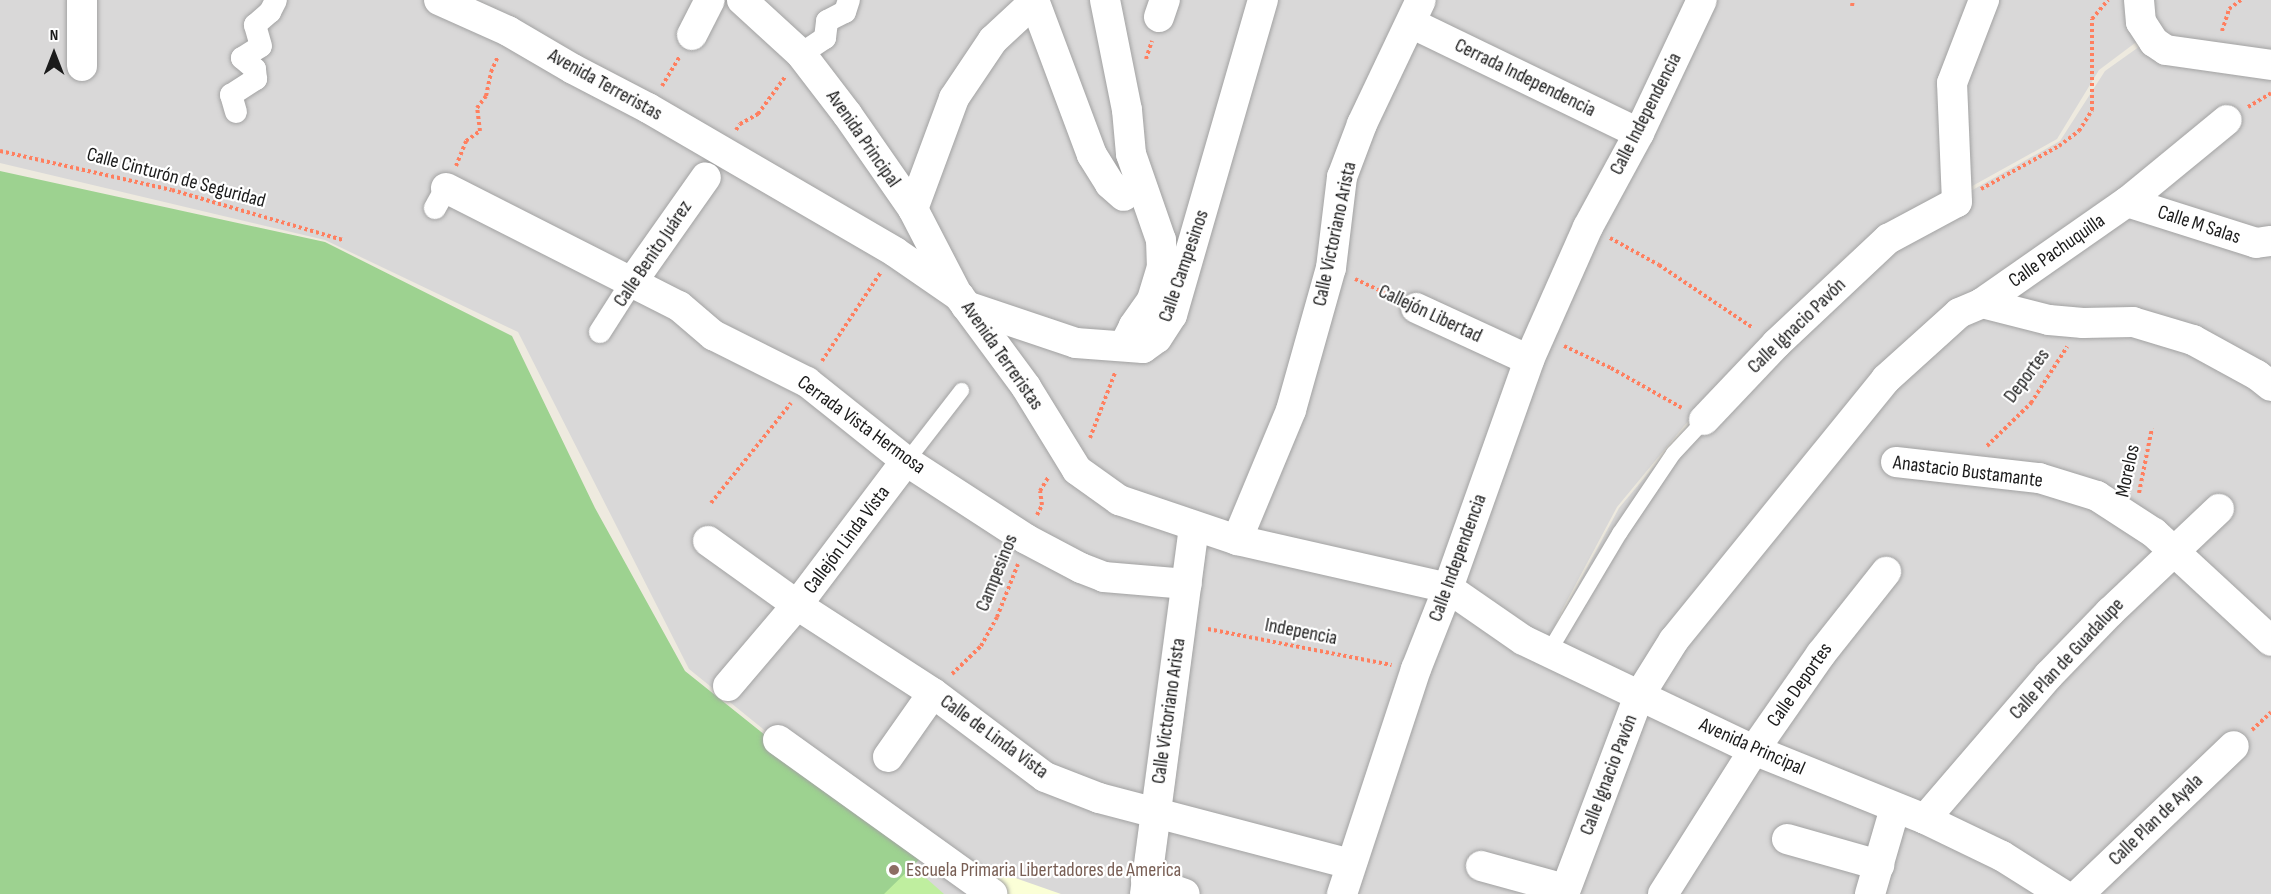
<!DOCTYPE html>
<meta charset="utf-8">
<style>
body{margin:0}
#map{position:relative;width:2271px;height:894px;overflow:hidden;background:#eeeadf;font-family:"Sofia Sans Condensed",sans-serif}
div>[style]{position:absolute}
.residential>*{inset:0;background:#d9d8d8}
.education>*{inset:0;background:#fbffd7}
.grass>*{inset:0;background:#bfee9f}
.forest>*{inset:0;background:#9dd290}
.path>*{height:4px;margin-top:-2px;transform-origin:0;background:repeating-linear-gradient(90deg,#ff7f5f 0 3px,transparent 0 6px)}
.roads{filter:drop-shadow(0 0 2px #a2a2a2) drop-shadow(0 0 2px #a2a2a2)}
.service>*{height:15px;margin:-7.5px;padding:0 7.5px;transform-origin:7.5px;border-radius:7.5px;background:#fff}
.pedestrian>*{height:22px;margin:-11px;padding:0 11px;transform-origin:11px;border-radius:11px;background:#fff}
.minor>*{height:30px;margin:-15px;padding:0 15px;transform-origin:15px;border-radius:15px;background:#fff}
.dots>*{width:16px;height:16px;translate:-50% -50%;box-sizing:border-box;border:3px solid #fff;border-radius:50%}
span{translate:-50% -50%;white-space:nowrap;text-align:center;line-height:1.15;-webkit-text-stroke:4.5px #fff;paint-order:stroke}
.street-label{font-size:20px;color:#1b1b1b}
.education-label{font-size:20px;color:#785e54}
.left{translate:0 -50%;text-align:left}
.north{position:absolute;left:24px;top:24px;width:60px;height:60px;-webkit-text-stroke:4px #fff;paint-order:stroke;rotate:0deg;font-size:16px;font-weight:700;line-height:24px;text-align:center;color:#1b1b1b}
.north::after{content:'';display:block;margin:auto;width:21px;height:27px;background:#1b1b1b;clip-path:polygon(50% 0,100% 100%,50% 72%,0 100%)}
</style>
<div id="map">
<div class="residential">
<i style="clip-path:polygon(0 0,1706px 0,1597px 221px,1454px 586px,1627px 699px,1560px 894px,852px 894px,832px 785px,689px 669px,518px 332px,325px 240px,0 163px)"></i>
<i style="clip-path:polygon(1710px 0,2271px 0,2271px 61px,2143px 37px,2099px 70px,2057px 139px,1848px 255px,1774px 327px,1684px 426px,1617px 507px,1562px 610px,1543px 654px,1456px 586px,1541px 362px)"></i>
<i style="clip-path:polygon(2143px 44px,2271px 70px,2271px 894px,2058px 894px,1547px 656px,1564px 611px,1619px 508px,1687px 427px,1853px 257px,2060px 141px,2105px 71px)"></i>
<i style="clip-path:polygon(1630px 703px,1921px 826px,2046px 894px,1564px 894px)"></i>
</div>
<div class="education">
<i style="clip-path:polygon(990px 869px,1061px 894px,1007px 894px,986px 874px)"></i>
</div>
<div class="grass">
<i style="clip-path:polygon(891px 847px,944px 894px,849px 894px)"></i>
</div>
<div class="forest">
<i style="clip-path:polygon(0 171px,325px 242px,512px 336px,595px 508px,685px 671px,831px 788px,923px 856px,884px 894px,0 894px)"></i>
</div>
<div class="path">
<i style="left:1852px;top:6px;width:6px;rotate:-81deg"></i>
<i style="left:2222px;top:31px;width:23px;rotate:-72deg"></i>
<i style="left:2229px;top:9px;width:15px;rotate:-37deg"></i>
<i style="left:1146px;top:59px;width:19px;rotate:-72deg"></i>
<i style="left:662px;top:86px;width:35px;rotate:-59deg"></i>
<i style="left:2248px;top:107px;width:27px;rotate:-31deg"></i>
<i style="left:736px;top:130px;width:7px;rotate:-56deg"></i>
<i style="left:740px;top:124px;width:21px;rotate:-29deg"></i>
<i style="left:758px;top:114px;width:46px;rotate:-53.9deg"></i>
<i style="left:0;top:151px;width:176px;rotate:12.8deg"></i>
<i style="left:172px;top:190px;width:178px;rotate:16.3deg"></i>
<i style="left:456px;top:166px;width:27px;rotate:-68deg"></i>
<i style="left:466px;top:141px;width:17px;rotate:-36deg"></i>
<i style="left:480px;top:131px;width:23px;rotate:-97deg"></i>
<i style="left:477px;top:108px;width:15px;rotate:-53deg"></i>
<i style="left:486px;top:96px;width:25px;rotate:-78deg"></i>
<i style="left:491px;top:72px;width:17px;rotate:-66deg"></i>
<i style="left:1981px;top:189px;width:89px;rotate:-28.9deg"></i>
<i style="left:2059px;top:146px;width:25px;rotate:-37deg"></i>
<i style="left:2079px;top:131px;width:25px;rotate:-58deg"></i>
<i style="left:2092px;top:110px;width:91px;rotate:-90deg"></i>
<i style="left:2092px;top:19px;width:25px;rotate:-50deg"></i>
<i style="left:1610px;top:238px;width:56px;rotate:28.9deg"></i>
<i style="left:1659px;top:265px;width:113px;rotate:33.8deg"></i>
<i style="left:1355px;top:279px;width:43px;rotate:24.8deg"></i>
<i style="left:1564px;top:346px;width:52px;rotate:25.1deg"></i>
<i style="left:1611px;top:368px;width:81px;rotate:29.4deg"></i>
<i style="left:822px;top:361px;width:107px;rotate:-56.5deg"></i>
<i style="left:1090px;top:438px;width:70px;rotate:-69deg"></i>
<i style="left:1987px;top:446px;width:62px;rotate:-44.3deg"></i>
<i style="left:2031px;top:403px;width:67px;rotate:-57.3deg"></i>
<i style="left:2139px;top:493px;width:66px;rotate:-78.7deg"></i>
<i style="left:711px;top:503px;width:128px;rotate:-51.3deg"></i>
<i style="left:1037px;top:515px;width:11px;rotate:-63deg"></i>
<i style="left:1042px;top:505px;width:14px;rotate:-98deg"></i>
<i style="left:1040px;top:491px;width:17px;rotate:-59deg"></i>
<i style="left:1208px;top:629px;width:187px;rotate:11.1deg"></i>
<i style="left:952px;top:674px;width:40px;rotate:-44deg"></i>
<i style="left:981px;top:646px;width:33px;rotate:-61deg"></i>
<i style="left:997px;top:617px;width:57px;rotate:-68.4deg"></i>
<i style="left:2252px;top:730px;width:26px;rotate:-43deg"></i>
</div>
<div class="roads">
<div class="service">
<i style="left:906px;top:461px;width:90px;rotate:-52.2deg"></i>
<i style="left:1548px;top:652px;width:139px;rotate:-59.2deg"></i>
<i style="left:1619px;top:533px;width:97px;rotate:-56deg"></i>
<i style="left:1673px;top:453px;width:45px;rotate:-46.8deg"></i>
</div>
<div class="pedestrian">
<i style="left:801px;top:54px;width:29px;rotate:-34deg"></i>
<i style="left:825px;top:38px;width:17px;rotate:-83deg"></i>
<i style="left:827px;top:21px;width:20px;rotate:-27deg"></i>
<i style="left:845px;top:12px;width:13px;rotate:-72deg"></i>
<i style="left:236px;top:112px;width:18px;rotate:-106deg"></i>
<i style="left:231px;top:95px;width:30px;rotate:-33deg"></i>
<i style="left:256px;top:79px;width:10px;rotate:-96deg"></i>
<i style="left:255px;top:69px;width:17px;rotate:-140deg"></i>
<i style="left:242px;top:58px;width:22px;rotate:-32deg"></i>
<i style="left:261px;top:46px;width:22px;rotate:-106deg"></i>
<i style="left:255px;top:25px;width:20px;rotate:-41deg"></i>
<i style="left:270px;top:12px;width:13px;rotate:-63deg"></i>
<i style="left:435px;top:208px;width:23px;rotate:-61deg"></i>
<i style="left:600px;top:332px;width:59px;rotate:-57.4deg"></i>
</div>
<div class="minor">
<i style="left:82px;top:0;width:66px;rotate:90deg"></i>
<i style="left:439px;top:0;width:76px;rotate:24.2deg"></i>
<i style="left:508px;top:31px;width:75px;rotate:30.3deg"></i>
<i style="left:573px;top:69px;width:85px;rotate:27.5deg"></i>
<i style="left:648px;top:108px;width:286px;rotate:30.2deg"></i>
<i style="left:895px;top:252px;width:78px;rotate:34.5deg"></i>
<i style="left:959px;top:296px;width:113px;rotate:53.6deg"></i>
<i style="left:1026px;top:387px;width:97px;rotate:58.4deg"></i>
<i style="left:1077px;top:470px;width:52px;rotate:35.5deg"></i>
<i style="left:1119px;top:500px;width:125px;rotate:18.7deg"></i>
<i style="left:1237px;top:540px;width:216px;rotate:12.8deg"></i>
<i style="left:1448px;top:588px;width:91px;rotate:34.7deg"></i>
<i style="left:1523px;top:640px;width:256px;rotate:25.5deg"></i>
<i style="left:1754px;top:750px;width:184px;rotate:22deg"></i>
<i style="left:1925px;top:819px;width:85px;rotate:25.7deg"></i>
<i style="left:2002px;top:856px;width:71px;rotate:32.3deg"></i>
<i style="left:742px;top:0;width:80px;rotate:42.5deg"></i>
<i style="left:801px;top:54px;width:76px;rotate:52.5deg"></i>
<i style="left:847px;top:114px;width:116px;rotate:55.2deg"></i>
<i style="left:913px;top:209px;width:96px;rotate:62.6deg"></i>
<i style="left:1034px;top:0;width:165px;rotate:69.5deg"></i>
<i style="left:1092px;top:155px;width:34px;rotate:58deg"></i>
<i style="left:1110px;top:184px;width:18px;rotate:41deg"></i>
<i style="left:1105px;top:0;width:112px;rotate:78.7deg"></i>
<i style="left:1127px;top:110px;width:44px;rotate:84.8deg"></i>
<i style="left:1131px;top:154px;width:91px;rotate:70.8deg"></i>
<i style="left:1161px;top:240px;width:27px;rotate:88deg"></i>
<i style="left:1162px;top:267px;width:34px;rotate:107deg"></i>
<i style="left:1152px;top:300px;width:32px;rotate:125deg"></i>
<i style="left:1134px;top:326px;width:22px;rotate:117deg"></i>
<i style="left:2139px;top:0;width:22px;rotate:85deg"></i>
<i style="left:2141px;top:22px;width:24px;rotate:57deg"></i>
<i style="left:2154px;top:42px;width:14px;rotate:34deg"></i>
<i style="left:2166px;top:50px;width:106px;rotate:8.1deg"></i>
<i style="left:1159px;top:17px;width:18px;rotate:-71deg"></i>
<i style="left:1411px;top:23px;width:253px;rotate:25.8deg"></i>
<i style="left:692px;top:35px;width:39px;rotate:-63deg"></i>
<i style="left:446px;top:188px;width:261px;rotate:26.9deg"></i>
<i style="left:679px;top:306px;width:45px;rotate:40.5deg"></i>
<i style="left:713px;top:335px;width:105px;rotate:26.6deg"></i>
<i style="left:807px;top:382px;width:127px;rotate:38.6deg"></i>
<i style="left:906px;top:461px;width:143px;rotate:33deg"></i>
<i style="left:1026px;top:539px;width:62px;rotate:27.8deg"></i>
<i style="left:1081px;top:568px;width:25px;rotate:21deg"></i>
<i style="left:1104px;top:577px;width:83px;rotate:4.8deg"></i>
<i style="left:2127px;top:202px;width:135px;rotate:17.6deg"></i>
<i style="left:2256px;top:243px;width:15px;rotate:-8deg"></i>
<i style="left:913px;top:209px;width:118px;rotate:-69.7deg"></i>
<i style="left:954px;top:98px;width:70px;rotate:-56.1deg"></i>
<i style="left:993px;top:40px;width:57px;rotate:-42.9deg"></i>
<i style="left:632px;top:282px;width:128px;rotate:-54.8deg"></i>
<i style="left:1982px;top:303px;width:69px;rotate:14.2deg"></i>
<i style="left:2049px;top:320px;width:34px;rotate:5deg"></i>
<i style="left:2083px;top:323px;width:50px;rotate:-1.1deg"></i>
<i style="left:2133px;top:322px;width:63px;rotate:16.7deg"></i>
<i style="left:2193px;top:340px;width:73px;rotate:28.7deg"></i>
<i style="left:2257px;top:375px;width:18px;rotate:38deg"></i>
<i style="left:966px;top:306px;width:116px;rotate:18.6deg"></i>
<i style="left:1076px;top:343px;width:67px;rotate:4.3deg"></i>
<i style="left:1143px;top:348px;width:17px;rotate:-36deg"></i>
<i style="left:1157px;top:338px;width:27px;rotate:-57deg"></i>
<i style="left:1172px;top:315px;width:328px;rotate:-73.9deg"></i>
<i style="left:1416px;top:308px;width:124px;rotate:24.7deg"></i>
<i style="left:1704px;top:420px;width:105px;rotate:-46.5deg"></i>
<i style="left:1776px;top:344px;width:154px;rotate:-43.2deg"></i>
<i style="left:1888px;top:239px;width:78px;rotate:-28.2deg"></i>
<i style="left:1957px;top:202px;width:119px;rotate:-92.4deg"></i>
<i style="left:1952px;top:83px;width:89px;rotate:-68.9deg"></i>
<i style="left:1896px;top:462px;width:144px;rotate:6.4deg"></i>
<i style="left:2039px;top:478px;width:61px;rotate:17.2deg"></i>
<i style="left:2097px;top:496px;width:68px;rotate:33deg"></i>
<i style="left:2154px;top:533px;width:159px;rotate:42.7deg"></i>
<i style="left:1237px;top:540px;width:141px;rotate:-67.4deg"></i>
<i style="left:1291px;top:410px;width:148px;rotate:-74.3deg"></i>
<i style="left:1331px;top:268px;width:92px;rotate:-83.1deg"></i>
<i style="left:1342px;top:177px;width:57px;rotate:-69.3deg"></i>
<i style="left:1362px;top:124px;width:137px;rotate:-64.6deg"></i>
<i style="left:708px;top:541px;width:110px;rotate:35.7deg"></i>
<i style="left:797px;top:605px;width:162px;rotate:32.9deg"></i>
<i style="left:933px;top:693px;width:140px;rotate:36.9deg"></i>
<i style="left:1045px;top:777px;width:58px;rotate:21.3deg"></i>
<i style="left:1099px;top:798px;width:260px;rotate:14.7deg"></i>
<i style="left:728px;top:686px;width:106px;rotate:-49.6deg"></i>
<i style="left:797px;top:605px;width:181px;rotate:-52.9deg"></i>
<i style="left:778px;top:740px;width:264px;rotate:35.7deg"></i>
<i style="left:888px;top:757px;width:78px;rotate:-54.9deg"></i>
<i style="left:1925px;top:819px;width:190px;rotate:-49.3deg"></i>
<i style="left:2049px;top:675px;width:88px;rotate:-45.9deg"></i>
<i style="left:2110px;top:612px;width:150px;rotate:-43.4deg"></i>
<i style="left:1787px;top:839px;width:96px;rotate:15.8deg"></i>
<i style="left:1481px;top:866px;width:87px;rotate:15.3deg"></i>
<i style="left:1146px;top:880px;width:41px;rotate:19.7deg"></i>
<i style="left:1145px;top:894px;width:370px;rotate:-82.4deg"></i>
<i style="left:1342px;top:894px;width:237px;rotate:-71.8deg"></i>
<i style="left:1416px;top:669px;width:87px;rotate:-68.4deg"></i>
<i style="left:1448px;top:588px;width:242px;rotate:-70.4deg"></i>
<i style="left:1529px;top:360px;width:145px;rotate:-66.1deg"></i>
<i style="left:1588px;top:227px;width:107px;rotate:-61.5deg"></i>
<i style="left:1639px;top:133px;width:147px;rotate:-64.7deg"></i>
<i style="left:1564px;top:894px;width:212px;rotate:-69.3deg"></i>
<i style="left:1639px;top:696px;width:66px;rotate:-58deg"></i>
<i style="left:1674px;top:640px;width:336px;rotate:-50.9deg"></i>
<i style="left:1886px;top:379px;width:98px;rotate:-42.1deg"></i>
<i style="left:1959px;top:313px;width:25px;rotate:-23deg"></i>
<i style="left:1982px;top:303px;width:177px;rotate:-34.9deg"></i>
<i style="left:2127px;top:202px;width:129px;rotate:-39.4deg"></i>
<i style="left:1663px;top:894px;width:170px;rotate:-57.7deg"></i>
<i style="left:1754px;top:750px;width:117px;rotate:-55.1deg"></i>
<i style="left:1821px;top:654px;width:105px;rotate:-51.6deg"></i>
<i style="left:1870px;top:894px;width:90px;rotate:-73.8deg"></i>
<i style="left:2079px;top:894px;width:214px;rotate:-43.7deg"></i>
</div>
</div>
<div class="dots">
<i style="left:894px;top:870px;background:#8d6e63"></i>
</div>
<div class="street-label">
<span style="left:1525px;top:78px;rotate:26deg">Cerrada Independencia</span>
<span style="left:605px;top:85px;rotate:29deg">Avenida Terreristas</span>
<span style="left:1646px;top:114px;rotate:-63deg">Calle Independencia</span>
<span style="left:863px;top:139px;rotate:55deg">Avenida Principal</span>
<span style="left:176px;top:178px;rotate:15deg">Calle Cinturón de Seguridad</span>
<span style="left:2199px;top:225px;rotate:18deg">Calle M Salas</span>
<span style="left:1335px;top:234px;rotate:-78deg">Calle Victoriano Arista</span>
<span style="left:2057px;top:251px;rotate:-35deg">Calle Pachuquilla</span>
<span style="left:653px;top:254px;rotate:-56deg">Calle Benito Juárez</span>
<span style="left:1184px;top:266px;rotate:-71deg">Calle Campesinos</span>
<span style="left:1430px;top:314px;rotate:25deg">Callejón Libertad</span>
<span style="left:1797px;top:326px;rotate:-44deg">Calle Ignacio Pavón</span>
<span style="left:1002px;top:356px;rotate:55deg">Avenida Terreristas</span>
<span style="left:2027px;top:376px;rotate:-53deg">Deportes</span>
<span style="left:861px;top:425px;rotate:36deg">Cerrada Vista Hermosa</span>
<span style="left:2128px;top:471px;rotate:-78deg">Morelos</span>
<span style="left:1968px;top:472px;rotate:7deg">Anastacio Bustamante</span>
<span style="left:847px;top:540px;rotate:-53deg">Callejón Linda Vista</span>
<span style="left:1458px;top:558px;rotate:-70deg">Calle Independencia</span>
<span style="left:997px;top:573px;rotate:-68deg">Campesinos</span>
<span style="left:1301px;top:632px;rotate:11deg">Indepencia</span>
<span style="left:2067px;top:659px;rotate:-47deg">Calle Plan de Guadalupe</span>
<span style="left:1800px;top:685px;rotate:-55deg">Calle Deportes</span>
<span style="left:1169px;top:711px;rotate:-82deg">Calle Victoriano Arista</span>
<span style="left:994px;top:737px;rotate:36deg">Calle de Linda Vista</span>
<span style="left:1752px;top:747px;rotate:24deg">Avenida Principal</span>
<span style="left:1609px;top:775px;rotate:-69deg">Calle Ignacio Pavón</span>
<span style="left:2156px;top:820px;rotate:-44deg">Calle Plan de Ayala</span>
</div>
<div class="education-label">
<span class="left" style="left:906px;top:870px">Escuela Primaria Libertadores de America</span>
</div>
<div class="north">N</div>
</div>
